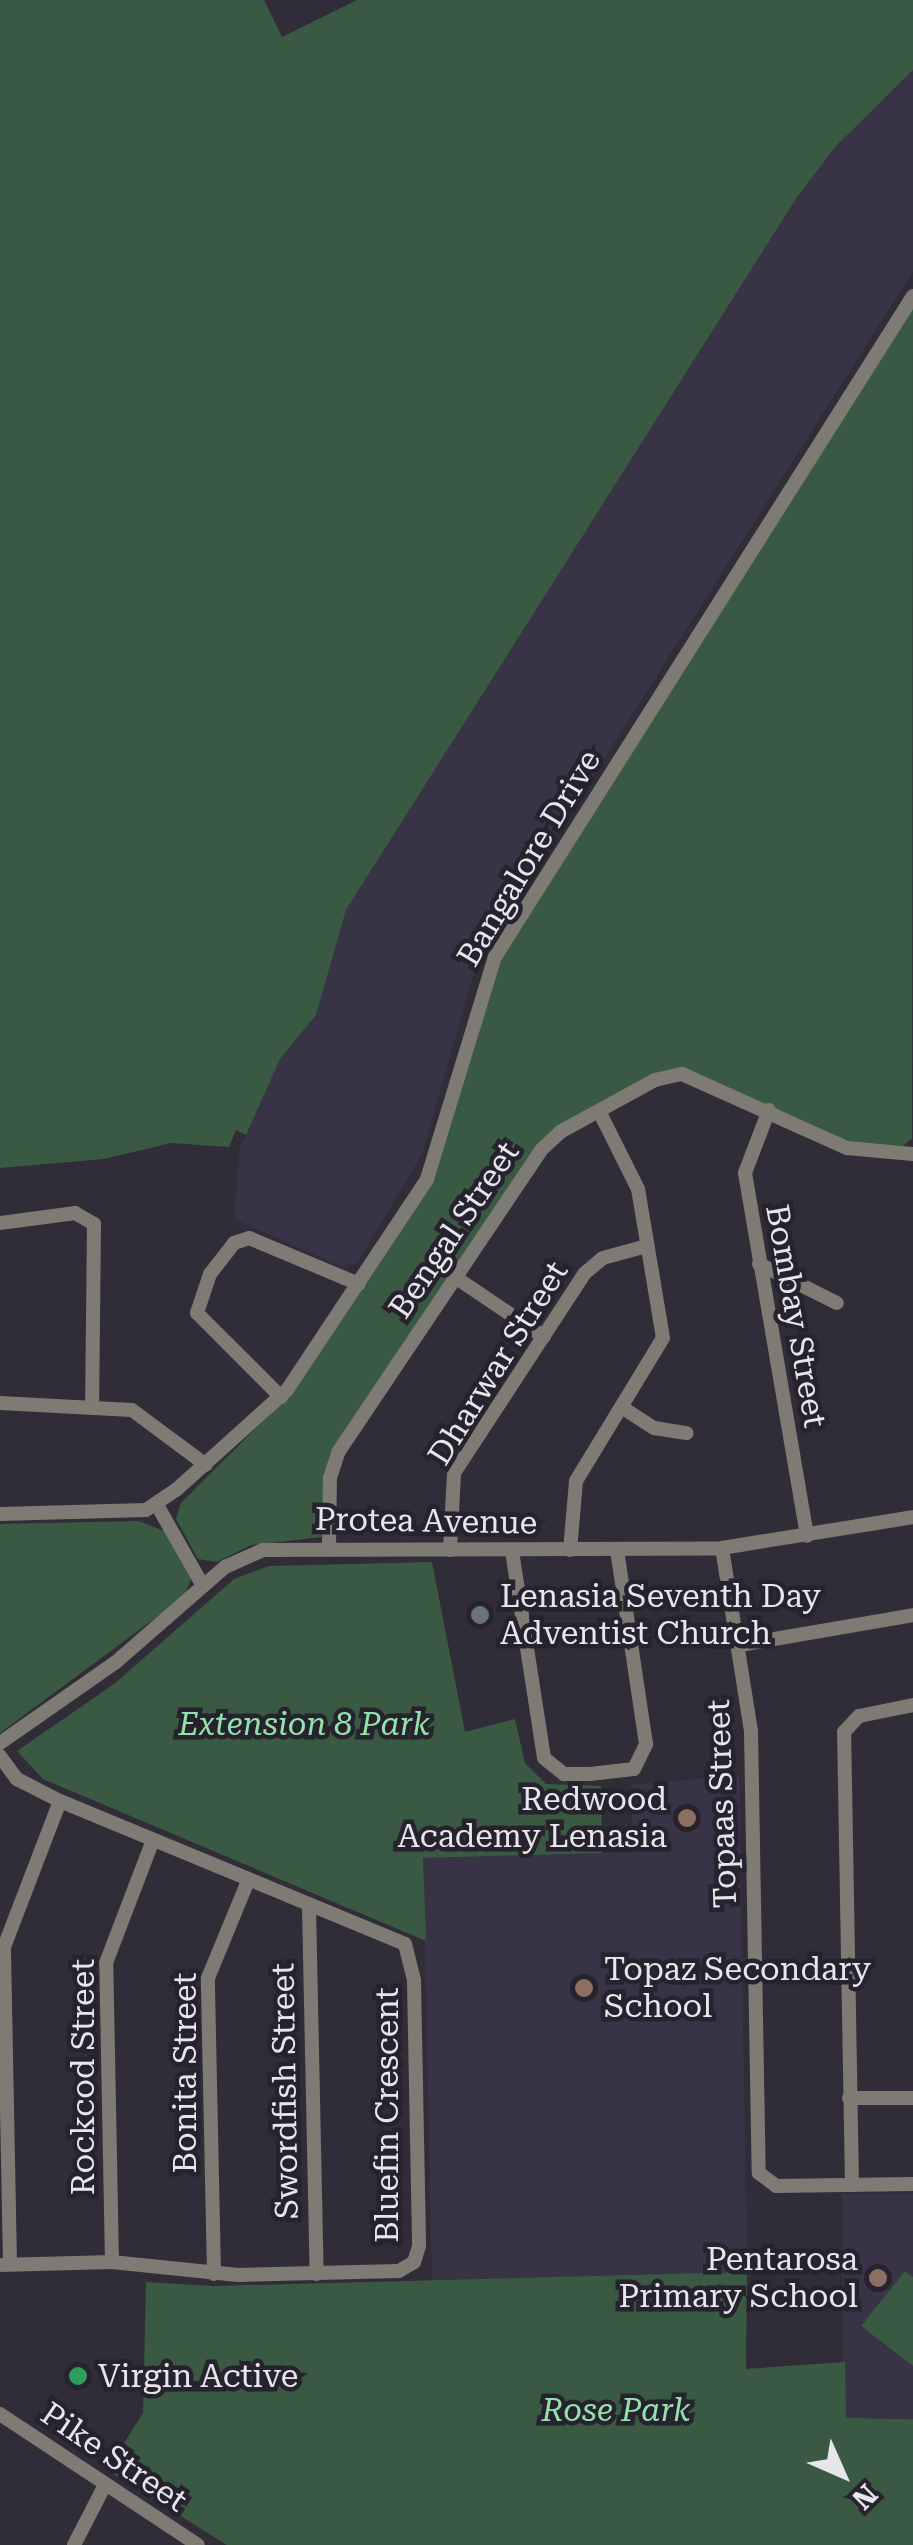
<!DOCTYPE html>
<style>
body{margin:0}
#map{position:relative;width:913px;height:2545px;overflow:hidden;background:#302d38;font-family:"Roboto Serif",serif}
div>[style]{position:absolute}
.built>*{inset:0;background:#393445;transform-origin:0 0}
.green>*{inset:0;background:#3a5943}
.minor>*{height:14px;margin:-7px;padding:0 7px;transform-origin:7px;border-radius:7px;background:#7e7b75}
.dots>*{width:28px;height:28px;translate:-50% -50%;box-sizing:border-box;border:5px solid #27232e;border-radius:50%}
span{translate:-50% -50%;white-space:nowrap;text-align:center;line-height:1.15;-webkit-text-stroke:9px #27232e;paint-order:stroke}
.street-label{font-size:32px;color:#e8e6ed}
.poi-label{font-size:32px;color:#e8e6ed}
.left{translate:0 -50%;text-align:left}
.right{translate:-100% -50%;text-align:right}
.park-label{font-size:32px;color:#93e2ab;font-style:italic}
.north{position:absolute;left:793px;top:2425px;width:100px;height:100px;-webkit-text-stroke:8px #27232e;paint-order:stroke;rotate:135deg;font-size:28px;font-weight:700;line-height:40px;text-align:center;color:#e8e6ed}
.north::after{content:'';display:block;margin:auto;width:35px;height:45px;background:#e8e6ed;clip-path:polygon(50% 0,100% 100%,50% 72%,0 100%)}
</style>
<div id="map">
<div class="built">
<i style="clip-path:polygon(913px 70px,913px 271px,478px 958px,422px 1154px,357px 1263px,343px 1267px,234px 1219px,240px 1148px,280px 1059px,316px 1015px,346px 910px,797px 196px,836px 146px)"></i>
<i style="clip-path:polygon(739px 1775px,747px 2272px,432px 2282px,423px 1858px,633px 1852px,631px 1785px)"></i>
<i style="left:842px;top:2194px;width:71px;height:224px"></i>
</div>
<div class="green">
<i style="clip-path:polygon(0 0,264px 0,282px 37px,357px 0,913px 0,913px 70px,836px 146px,797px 197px,346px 910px,316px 1015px,280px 1059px,246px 1135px,236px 1130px,229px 1147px,171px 1143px,104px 1159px,0 1168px)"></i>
<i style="clip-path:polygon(913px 307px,912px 1138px,900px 1149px,857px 1147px,679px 1069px,553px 1132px,333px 1451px,322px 1537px,251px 1545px,217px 1562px,198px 1559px,176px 1519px,181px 1503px,290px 1394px,419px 1202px,492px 973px)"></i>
<i style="clip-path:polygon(139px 1521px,164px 1531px,191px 1579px,185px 1596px,0 1733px,0 1524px)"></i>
<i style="clip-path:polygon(432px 1562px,465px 1732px,515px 1719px,525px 1763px,546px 1784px,601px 1786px,602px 1853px,423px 1858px,426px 1941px,43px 1779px,17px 1751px,114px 1684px,234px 1579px,269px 1566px)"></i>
<i style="clip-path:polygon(905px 2271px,913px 2277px,913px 2366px,861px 2326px)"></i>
<i style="clip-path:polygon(747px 2272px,746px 2369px,845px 2362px,846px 2418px,913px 2419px,913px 2545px,227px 2545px,107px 2470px,143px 2413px,146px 2282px,212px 2286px)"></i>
</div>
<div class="minor">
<i style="left:769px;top:1110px;width:67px;rotate:110.9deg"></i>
<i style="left:745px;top:1173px;width:368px;rotate:80.3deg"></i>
<i style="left:0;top:1223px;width:76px;rotate:-7.6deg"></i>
<i style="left:75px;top:1213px;width:22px;rotate:30deg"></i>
<i style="left:94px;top:1224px;width:184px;rotate:90.6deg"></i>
<i style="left:759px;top:1264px;width:87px;rotate:26.6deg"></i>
<i style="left:455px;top:1277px;width:107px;rotate:34deg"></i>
<i style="left:281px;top:1397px;width:119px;rotate:-135deg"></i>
<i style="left:197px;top:1313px;width:41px;rotate:-71.6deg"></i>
<i style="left:210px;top:1274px;width:39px;rotate:-52deg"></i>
<i style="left:234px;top:1243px;width:16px;rotate:-18deg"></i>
<i style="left:249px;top:1238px;width:119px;rotate:22.7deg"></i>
<i style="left:0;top:1403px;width:132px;rotate:3deg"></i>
<i style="left:132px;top:1410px;width:92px;rotate:36.6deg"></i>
<i style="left:623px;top:1408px;width:37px;rotate:33deg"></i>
<i style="left:654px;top:1428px;width:33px;rotate:9deg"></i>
<i style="left:157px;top:1505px;width:93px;rotate:60.4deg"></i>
<i style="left:0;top:1514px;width:146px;rotate:-1.6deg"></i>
<i style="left:146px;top:1510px;width:36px;rotate:-34deg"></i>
<i style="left:176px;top:1490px;width:149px;rotate:-42deg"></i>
<i style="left:287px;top:1390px;width:253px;rotate:-56.4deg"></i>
<i style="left:427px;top:1179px;width:232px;rotate:-73deg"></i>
<i style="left:495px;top:957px;width:782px;rotate:-57.69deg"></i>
<i style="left:329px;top:1547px;width:69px;rotate:-89.2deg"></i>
<i style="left:330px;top:1478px;width:28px;rotate:-72deg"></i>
<i style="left:339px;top:1451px;width:362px;rotate:-56.1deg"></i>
<i style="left:541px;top:1150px;width:26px;rotate:-43deg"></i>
<i style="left:560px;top:1132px;width:108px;rotate:-28.7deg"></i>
<i style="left:655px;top:1080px;width:28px;rotate:-13deg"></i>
<i style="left:682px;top:1074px;width:181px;rotate:24.2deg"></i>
<i style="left:847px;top:1148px;width:66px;rotate:5.2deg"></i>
<i style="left:722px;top:1548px;width:185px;rotate:81deg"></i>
<i style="left:751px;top:1731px;width:442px;rotate:89deg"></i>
<i style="left:759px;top:2173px;width:21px;rotate:37deg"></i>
<i style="left:776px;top:2186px;width:137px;rotate:-0.8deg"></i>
<i style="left:450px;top:1550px;width:77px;rotate:-87deg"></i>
<i style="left:454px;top:1473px;width:239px;rotate:-56.8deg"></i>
<i style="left:585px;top:1273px;width:23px;rotate:-40deg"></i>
<i style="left:603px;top:1258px;width:46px;rotate:-15.3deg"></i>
<i style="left:570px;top:1550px;width:69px;rotate:-85deg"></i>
<i style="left:576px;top:1481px;width:167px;rotate:-58.7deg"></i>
<i style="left:663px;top:1338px;width:151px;rotate:-99.5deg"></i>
<i style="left:638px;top:1189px;width:87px;rotate:-116.6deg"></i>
<i style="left:512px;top:1551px;width:209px;rotate:81.2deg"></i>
<i style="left:544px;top:1758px;width:26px;rotate:39deg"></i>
<i style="left:564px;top:1774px;width:26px"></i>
<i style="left:590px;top:1774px;width:44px;rotate:-6.5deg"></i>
<i style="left:634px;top:1769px;width:28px;rotate:-64deg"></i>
<i style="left:646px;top:1744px;width:196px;rotate:-98.5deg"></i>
<i style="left:740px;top:1645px;width:176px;rotate:-9.8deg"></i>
<i style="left:0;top:1743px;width:141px;rotate:-34.9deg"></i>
<i style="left:116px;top:1662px;width:145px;rotate:-41.1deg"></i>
<i style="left:225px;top:1567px;width:42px;rotate:-24.1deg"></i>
<i style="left:263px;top:1550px;width:459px;rotate:-0.2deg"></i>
<i style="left:722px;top:1548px;width:193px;rotate:-9.2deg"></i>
<i style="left:0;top:1756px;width:29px;rotate:54deg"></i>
<i style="left:17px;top:1779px;width:48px;rotate:27.1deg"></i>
<i style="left:60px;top:1801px;width:373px;rotate:22.5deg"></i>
<i style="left:405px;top:1944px;width:38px;rotate:76deg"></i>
<i style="left:414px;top:1981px;width:265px;rotate:88.9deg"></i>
<i style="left:419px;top:2246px;width:17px;rotate:107deg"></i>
<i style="left:414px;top:2262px;width:17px;rotate:149deg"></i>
<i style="left:399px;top:2271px;width:161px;rotate:178.6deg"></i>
<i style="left:238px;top:2275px;width:127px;rotate:-174.1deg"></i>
<i style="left:112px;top:2262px;width:112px;rotate:178.5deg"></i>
<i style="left:309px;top:1907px;width:367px;rotate:88.8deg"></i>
<i style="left:849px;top:2098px;width:64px"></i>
<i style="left:852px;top:2185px;width:453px;rotate:-91deg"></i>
<i style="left:844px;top:1732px;width:22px;rotate:-47deg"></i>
<i style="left:859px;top:1716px;width:55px;rotate:-11.5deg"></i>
<i style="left:112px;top:2262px;width:299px;rotate:-91.1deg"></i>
<i style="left:106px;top:1963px;width:132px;rotate:-69.1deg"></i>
<i style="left:10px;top:2264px;width:317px;rotate:-91.1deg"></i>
<i style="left:4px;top:1947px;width:156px;rotate:-69deg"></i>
<i style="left:214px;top:2274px;width:296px;rotate:-91.2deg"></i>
<i style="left:208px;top:1978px;width:105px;rotate:-67.6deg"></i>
<i style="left:0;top:2414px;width:237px;rotate:33.5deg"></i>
<i style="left:74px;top:2545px;width:68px;rotate:-62.7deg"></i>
</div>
<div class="dots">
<i style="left:480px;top:1615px;background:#6b7280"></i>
<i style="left:687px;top:1818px;background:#8d6e63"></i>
<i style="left:584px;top:1988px;background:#8d6e63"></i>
<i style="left:878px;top:2278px;background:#8d6e63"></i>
<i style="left:78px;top:2376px;background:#2e9e5b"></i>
</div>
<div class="street-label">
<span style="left:529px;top:858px;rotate:-59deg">Bangalore Drive</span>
<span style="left:454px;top:1230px;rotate:-56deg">Bengal Street</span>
<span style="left:796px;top:1316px;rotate:80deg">Bombay Street</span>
<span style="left:498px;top:1363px;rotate:-58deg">Dharwar Street</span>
<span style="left:426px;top:1521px;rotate:1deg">Protea Avenue</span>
<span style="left:722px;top:1804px;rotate:-92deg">Topaas Street</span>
<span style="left:185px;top:2073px;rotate:-90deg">Bonita Street</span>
<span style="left:83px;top:2077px;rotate:-90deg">Rockcod Street</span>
<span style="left:285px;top:2091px;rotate:-91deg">Swordfish Street</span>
<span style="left:387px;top:2115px;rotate:-90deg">Bluefin Crescent</span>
<span style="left:114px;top:2457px;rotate:34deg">Pike Street</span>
</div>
<div class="poi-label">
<span class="left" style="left:500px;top:1615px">Lenasia Seventh Day<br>Adventist Church</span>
<span class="right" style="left:667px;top:1818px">Redwood<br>Academy Lenasia</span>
<span class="left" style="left:604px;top:1988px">Topaz Secondary<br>School</span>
<span class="right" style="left:858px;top:2278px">Pentarosa<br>Primary School</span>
<span class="left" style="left:98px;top:2376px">Virgin Active</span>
</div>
<div class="park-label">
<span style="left:304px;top:1724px">Extension 8 Park</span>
<span style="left:616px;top:2410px">Rose Park</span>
</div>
<div class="north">N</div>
</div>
